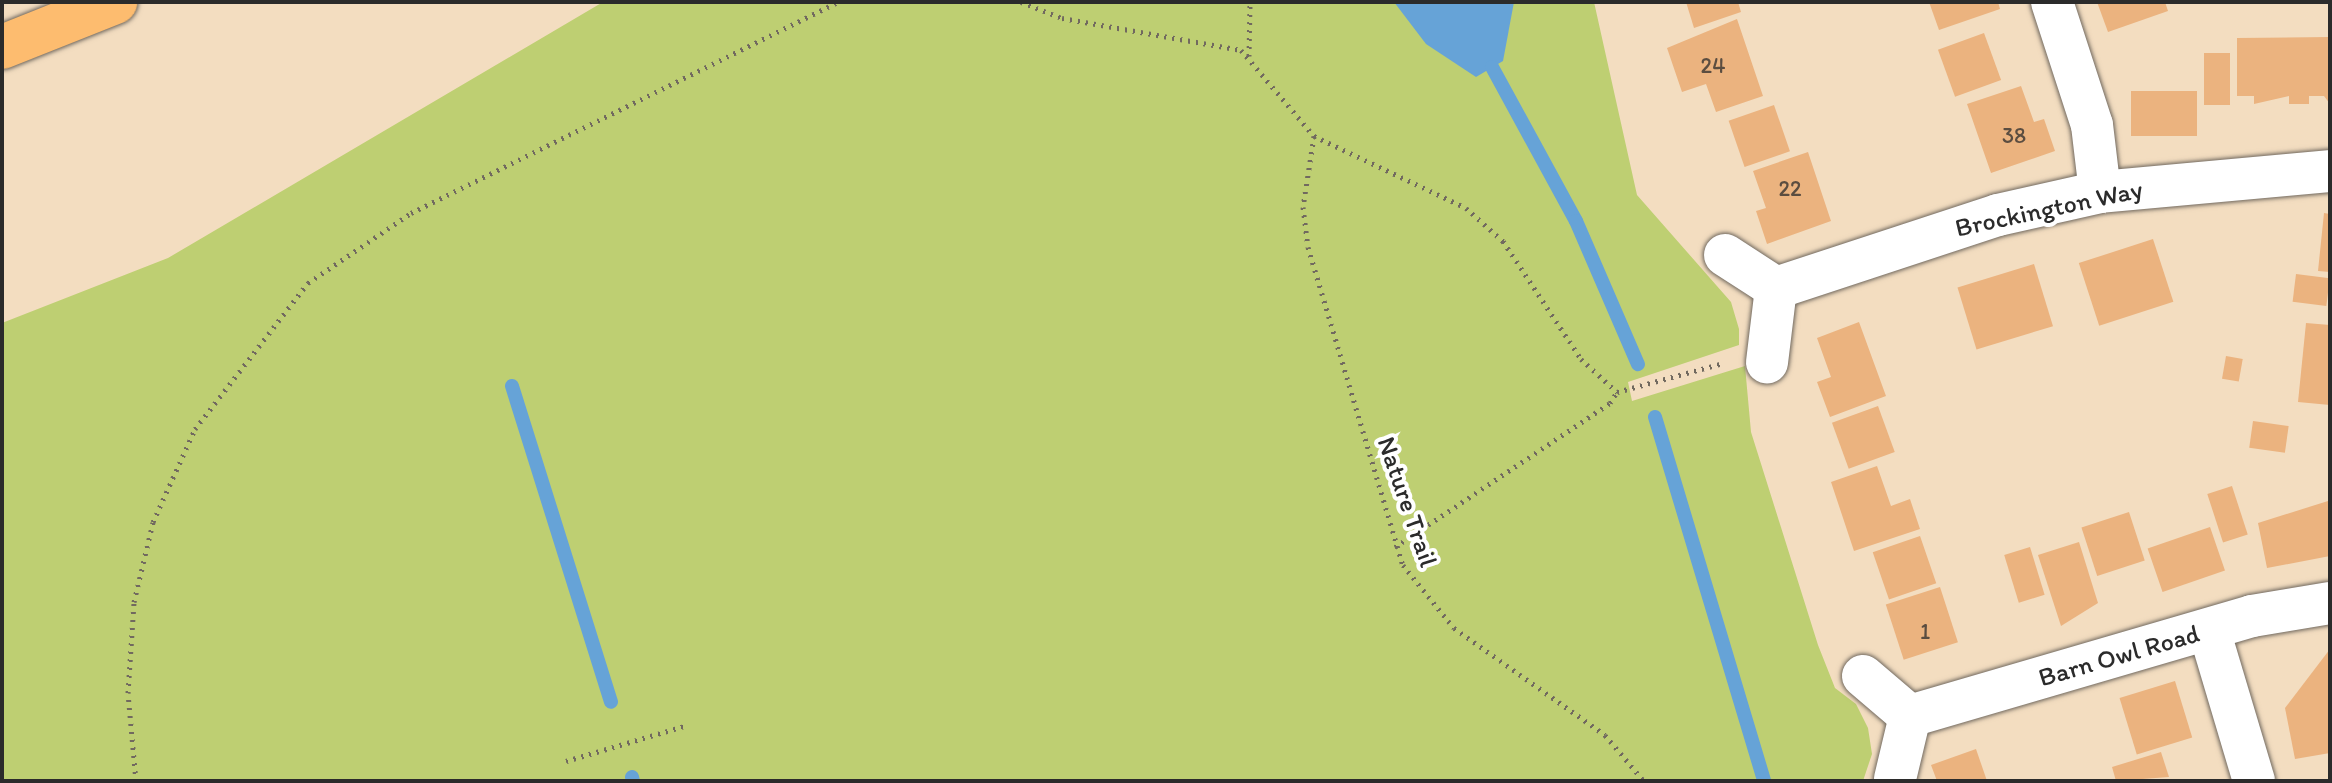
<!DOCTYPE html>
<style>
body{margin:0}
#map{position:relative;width:2332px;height:783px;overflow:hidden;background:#f3ddc0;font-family:Itim,sans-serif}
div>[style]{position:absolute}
.green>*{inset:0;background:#becf72}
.water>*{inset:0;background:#66a3d7}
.stream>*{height:14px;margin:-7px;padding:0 7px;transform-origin:7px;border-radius:7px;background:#66a3d7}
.building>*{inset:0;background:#ebb37f;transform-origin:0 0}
.path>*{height:5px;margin-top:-2.5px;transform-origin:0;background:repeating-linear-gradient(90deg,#71695f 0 2px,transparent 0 8px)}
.roads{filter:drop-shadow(0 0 2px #71695f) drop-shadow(0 0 2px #71695f)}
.minor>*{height:42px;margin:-21px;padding:0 21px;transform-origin:21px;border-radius:21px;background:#fff}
.trunk>*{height:44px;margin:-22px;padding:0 22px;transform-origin:22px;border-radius:22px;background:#fdbc6f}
span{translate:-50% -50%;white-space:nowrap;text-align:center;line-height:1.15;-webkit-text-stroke:8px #fff;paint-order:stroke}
.number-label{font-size:22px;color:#5b4d40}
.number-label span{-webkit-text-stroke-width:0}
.street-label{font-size:26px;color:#2b2b2b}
.frame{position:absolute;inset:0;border:4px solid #2b2b2b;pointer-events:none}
</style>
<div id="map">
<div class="green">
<i style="clip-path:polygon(603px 2px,1594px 2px,1637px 195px,1731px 302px,1739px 329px,1739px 345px,1628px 382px,1632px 401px,1745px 366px,1751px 432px,1818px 645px,1835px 688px,1856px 704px,1868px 728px,1872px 754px,1863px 781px,2px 781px,2px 323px,168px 258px)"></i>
</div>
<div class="water">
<i style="clip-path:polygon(1394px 2px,1514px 2px,1503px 61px,1476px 77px,1426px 44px)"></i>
</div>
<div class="stream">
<i style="left:1492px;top:67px;width:175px;rotate:61.4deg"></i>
<i style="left:1576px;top:221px;width:156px;rotate:66.6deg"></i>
<i style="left:512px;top:386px;width:331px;rotate:72.6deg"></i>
<i style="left:1655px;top:417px;width:380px;rotate:73.3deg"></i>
<i style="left:632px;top:777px;width:4px;rotate:76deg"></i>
</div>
<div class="building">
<i style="clip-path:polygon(1686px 2px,1738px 2px,1741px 12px,1694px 28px)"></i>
<i style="clip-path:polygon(1929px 2px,1998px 2px,2000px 9px,1939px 30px)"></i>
<i style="clip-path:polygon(2097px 2px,2165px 2px,2168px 11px,2108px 32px)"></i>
<i style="clip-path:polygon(1737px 19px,1763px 96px,1716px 112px,1706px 84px,1682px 92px,1667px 48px)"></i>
<i style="left:1984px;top:33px;width:50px;height:49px;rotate:70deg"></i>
<i style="clip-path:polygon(2330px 37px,2330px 104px,2324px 96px,2309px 96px,2309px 104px,2289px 104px,2289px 96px,2254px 104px,2254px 96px,2237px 96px,2237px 38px)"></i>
<i style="left:2204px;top:53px;width:26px;height:52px"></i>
<i style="clip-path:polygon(2021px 86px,2034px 122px,2044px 119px,2055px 151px,1991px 173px,1967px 104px)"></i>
<i style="left:2131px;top:91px;width:66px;height:45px"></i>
<i style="left:1774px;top:105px;width:49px;height:48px;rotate:71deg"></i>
<i style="clip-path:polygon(1808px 152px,1831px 221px,1767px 244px,1756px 211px,1766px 208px,1753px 171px)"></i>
<i style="clip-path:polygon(2324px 213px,2330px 214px,2330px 272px,2318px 271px)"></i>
<i style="left:2153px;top:239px;width:66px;height:78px;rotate:72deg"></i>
<i style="left:2034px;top:264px;width:65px;height:80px;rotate:73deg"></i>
<i style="left:2296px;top:274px;width:34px;height:28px;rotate:7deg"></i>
<i style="clip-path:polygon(1859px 322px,1886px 396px,1830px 417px,1817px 382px,1831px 377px,1817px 338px)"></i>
<i style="clip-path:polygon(2306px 323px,2330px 325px,2330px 405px,2298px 402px)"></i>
<i style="left:2226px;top:356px;width:17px;height:23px;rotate:10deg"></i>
<i style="left:1878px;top:406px;width:49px;height:49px;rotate:70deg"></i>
<i style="left:2253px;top:421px;width:36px;height:27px;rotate:8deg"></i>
<i style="clip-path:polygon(1877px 466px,1891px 506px,1910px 499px,1920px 529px,1854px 551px,1831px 482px)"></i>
<i style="left:2232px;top:486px;width:51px;height:26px;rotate:72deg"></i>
<i style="clip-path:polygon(2328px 501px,2330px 556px,2267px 568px,2258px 523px)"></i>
<i style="left:2129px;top:512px;width:51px;height:50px;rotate:72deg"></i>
<i style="left:2210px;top:527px;width:46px;height:66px;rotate:71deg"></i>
<i style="left:1920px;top:536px;width:50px;height:50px;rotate:71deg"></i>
<i style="clip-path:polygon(2079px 542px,2098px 603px,2061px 626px,2038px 555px)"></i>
<i style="left:2030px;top:547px;width:50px;height:27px;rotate:73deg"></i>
<i style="left:1940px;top:587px;width:58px;height:57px;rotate:72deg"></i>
<i style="clip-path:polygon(2330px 649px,2330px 753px,2295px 759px,2285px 708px)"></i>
<i style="left:2175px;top:681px;width:59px;height:58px;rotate:73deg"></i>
<i style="clip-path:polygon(1976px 749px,1987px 781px,1937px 781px,1931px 765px)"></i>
<i style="clip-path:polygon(2161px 752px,2169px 777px,2116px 781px,2112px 767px)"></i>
</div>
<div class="path">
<i style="left:1021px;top:2px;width:44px;rotate:21.3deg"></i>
<i style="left:1062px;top:18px;width:182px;rotate:10.1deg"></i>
<i style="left:1241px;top:50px;width:113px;rotate:49.7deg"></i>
<i style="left:1314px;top:136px;width:168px;rotate:25.3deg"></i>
<i style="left:1466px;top:208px;width:50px;rotate:41.7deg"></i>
<i style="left:1503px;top:241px;width:141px;rotate:56.5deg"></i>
<i style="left:1581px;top:359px;width:49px;rotate:42.5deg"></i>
<i style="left:1249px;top:56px;width:54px;rotate:-88.9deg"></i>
<i style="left:1314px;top:136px;width:72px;rotate:98.8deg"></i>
<i style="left:1303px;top:207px;width:40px;rotate:82.9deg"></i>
<i style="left:1308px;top:247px;width:332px;rotate:73.4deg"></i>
<i style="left:1403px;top:565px;width:81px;rotate:51deg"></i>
<i style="left:1454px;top:628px;width:185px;rotate:35.3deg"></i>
<i style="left:1605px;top:735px;width:60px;rotate:49.7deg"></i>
<i style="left:1395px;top:547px;width:259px;rotate:-33.8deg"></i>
<i style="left:1610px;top:403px;width:13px;rotate:-58deg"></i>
<i style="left:1617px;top:392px;width:107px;rotate:-15.2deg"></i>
<i style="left:566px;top:761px;width:123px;rotate:-16.5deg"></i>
<i style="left:136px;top:781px;width:88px;rotate:-95.2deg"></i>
<i style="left:128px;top:693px;width:91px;rotate:-86.2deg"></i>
<i style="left:134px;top:602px;width:82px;rotate:-76.6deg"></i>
<i style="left:153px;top:522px;width:102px;rotate:-65.7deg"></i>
<i style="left:195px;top:429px;width:185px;rotate:-52.3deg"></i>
<i style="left:308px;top:283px;width:125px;rotate:-34.2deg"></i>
<i style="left:411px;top:213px;width:475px;rotate:-26.3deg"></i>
</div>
<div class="roads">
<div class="minor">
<i style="left:2052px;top:2px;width:129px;rotate:72deg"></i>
<i style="left:2092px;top:125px;width:67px;rotate:83.2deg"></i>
<i style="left:1725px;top:255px;width:61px;rotate:32.9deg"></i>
<i style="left:1776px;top:288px;width:75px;rotate:96.9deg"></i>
<i style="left:1776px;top:288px;width:234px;rotate:-18.2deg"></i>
<i style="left:1998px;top:215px;width:105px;rotate:-12.7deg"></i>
<i style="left:2100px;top:192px;width:231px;rotate:-5.2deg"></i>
<i style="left:2209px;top:630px;width:158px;rotate:73.4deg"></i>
<i style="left:1863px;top:676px;width:62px;rotate:40.4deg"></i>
<i style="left:1910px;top:716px;width:65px;rotate:103.4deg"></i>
<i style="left:1910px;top:716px;width:356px;rotate:-16.3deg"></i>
<i style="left:2252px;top:616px;width:79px;rotate:-9.5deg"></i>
</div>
<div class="trunk">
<i style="left:2px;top:47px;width:122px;rotate:-21.7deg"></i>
</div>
</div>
<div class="number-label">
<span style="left:1713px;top:66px">24</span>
<span style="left:2014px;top:136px">38</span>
<span style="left:1790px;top:189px">22</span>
<span style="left:1925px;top:632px">1</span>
</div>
<div class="street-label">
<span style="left:2049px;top:209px;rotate:-12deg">Brockington Way</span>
<span style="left:1407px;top:502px;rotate:71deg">Nature Trail</span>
<span style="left:2119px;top:656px;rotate:-16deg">Barn Owl Road</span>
</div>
<div class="frame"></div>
</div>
